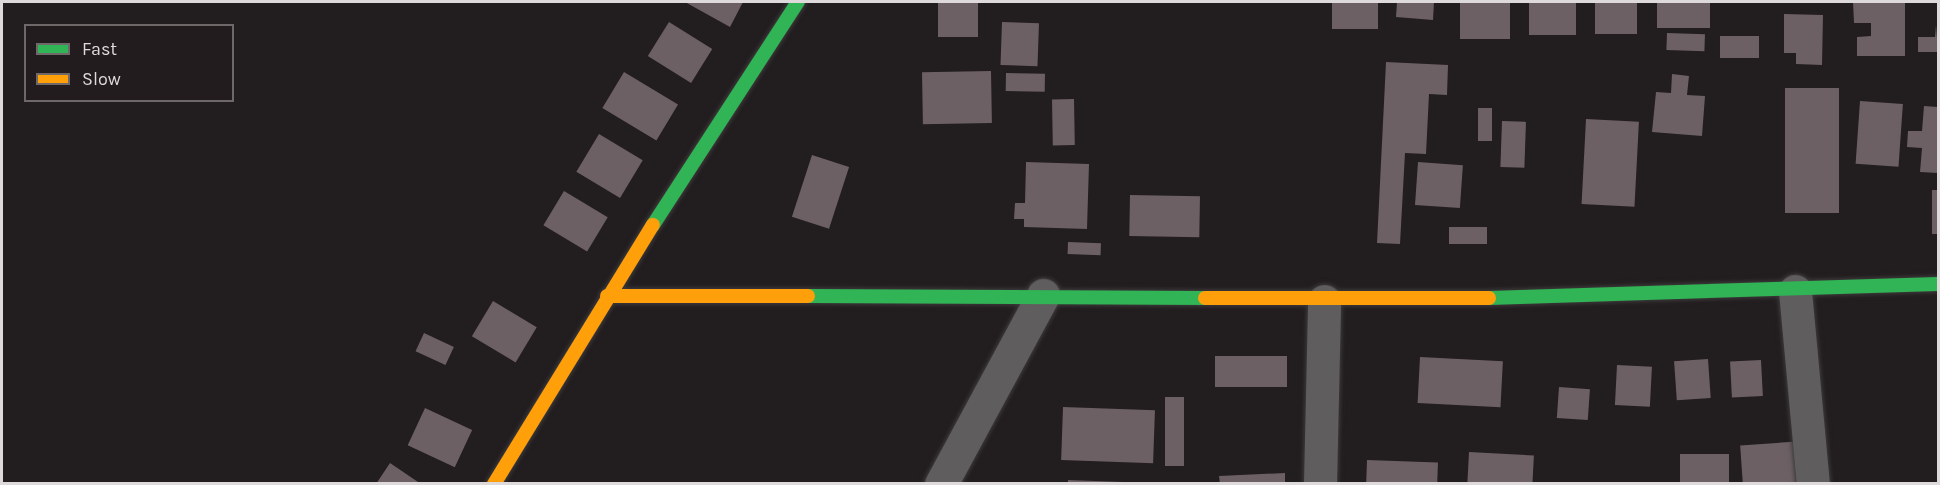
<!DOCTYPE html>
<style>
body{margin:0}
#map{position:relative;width:1940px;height:485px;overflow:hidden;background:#221d1f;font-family:Karla,sans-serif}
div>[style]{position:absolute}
.building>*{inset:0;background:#6c6064;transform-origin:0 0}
.roads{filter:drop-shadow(0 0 2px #3d3a3b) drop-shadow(0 0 2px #3d3a3b)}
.street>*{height:33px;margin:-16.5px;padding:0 16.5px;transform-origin:16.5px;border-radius:16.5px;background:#605d5e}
.fast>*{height:14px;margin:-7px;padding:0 7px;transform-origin:7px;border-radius:7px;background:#30b455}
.slow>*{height:14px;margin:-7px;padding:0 7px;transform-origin:7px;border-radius:7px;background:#ff9f0a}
span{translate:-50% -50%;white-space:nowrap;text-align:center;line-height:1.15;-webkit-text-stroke:6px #231c1e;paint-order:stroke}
.frame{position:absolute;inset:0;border:3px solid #ded9da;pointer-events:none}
.legend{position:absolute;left:24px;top:24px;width:210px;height:78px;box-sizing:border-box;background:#231c1e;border:2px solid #6e6869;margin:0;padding:8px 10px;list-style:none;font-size:18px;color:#ded9da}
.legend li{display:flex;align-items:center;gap:12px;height:30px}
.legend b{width:30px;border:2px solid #6e6869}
</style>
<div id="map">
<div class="building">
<i style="clip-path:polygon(685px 2px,743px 2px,730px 27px)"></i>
<i style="left:938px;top:2px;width:40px;height:35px"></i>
<i style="left:1332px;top:2px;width:46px;height:27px"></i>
<i style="clip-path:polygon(1397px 2px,1434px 2px,1433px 20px,1396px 17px)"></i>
<i style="left:1460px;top:2px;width:50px;height:37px"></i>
<i style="left:1529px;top:2px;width:47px;height:33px"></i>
<i style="left:1595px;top:2px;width:42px;height:32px"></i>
<i style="left:1657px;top:2px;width:53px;height:26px"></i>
<i style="clip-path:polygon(1853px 2px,1905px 2px,1905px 56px,1857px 56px,1857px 37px,1871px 36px,1871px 23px,1854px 23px)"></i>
<i style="clip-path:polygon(1784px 14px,1823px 15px,1822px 65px,1796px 64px,1796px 53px,1784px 53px)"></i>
<i style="left:669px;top:22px;width:51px;height:40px;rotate:32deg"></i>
<i style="left:1002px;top:22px;width:37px;height:43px;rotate:2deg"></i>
<i style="clip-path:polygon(1936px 25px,1938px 52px,1918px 52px,1918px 37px,1935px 37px)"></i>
<i style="left:1667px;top:33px;width:38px;height:17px;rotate:2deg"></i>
<i style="left:1720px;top:36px;width:39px;height:22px"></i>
<i style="clip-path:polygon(1386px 62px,1448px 65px,1447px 95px,1429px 94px,1426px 154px,1405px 153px,1400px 244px,1377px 243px)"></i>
<i style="left:991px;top:71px;width:52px;height:69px;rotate:89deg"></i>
<i style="left:624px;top:72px;width:63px;height:42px;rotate:31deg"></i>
<i style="left:1006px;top:73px;width:39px;height:18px;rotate:1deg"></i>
<i style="clip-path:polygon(1672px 74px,1689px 76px,1687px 95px,1705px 96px,1702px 136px,1652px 132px,1656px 92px,1671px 93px)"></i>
<i style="left:1785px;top:88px;width:54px;height:125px"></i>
<i style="left:1074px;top:99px;width:46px;height:22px;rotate:89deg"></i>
<i style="left:1860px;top:101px;width:43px;height:63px;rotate:4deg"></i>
<i style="clip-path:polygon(1924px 106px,1938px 107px,1938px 173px,1920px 172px,1922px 148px,1907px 147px,1908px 131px,1922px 131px)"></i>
<i style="left:1478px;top:108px;width:14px;height:33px"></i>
<i style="left:1586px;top:119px;width:53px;height:85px;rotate:3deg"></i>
<i style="left:1502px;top:121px;width:24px;height:46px;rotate:2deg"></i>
<i style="left:599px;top:134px;width:51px;height:44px;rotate:31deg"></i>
<i style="left:812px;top:155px;width:39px;height:65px;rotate:18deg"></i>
<i style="clip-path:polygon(1026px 162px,1089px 164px,1087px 229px,1024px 227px,1024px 219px,1014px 219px,1015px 203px,1025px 203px)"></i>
<i style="left:1418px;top:162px;width:45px;height:43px;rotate:4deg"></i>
<i style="left:1932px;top:190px;width:6px;height:44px"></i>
<i style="left:564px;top:191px;width:51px;height:40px;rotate:31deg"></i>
<i style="left:1130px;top:195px;width:70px;height:41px;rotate:1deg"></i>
<i style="left:1449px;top:227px;width:38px;height:17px"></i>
<i style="left:1068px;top:242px;width:33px;height:12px;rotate:2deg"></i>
<i style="left:493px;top:301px;width:51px;height:41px;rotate:31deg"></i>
<i style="left:424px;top:333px;width:33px;height:20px;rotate:25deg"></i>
<i style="left:1215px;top:356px;width:72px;height:31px"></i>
<i style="left:1420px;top:357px;width:83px;height:46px;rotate:3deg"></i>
<i style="left:1708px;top:359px;width:39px;height:34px;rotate:86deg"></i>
<i style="left:1761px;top:360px;width:36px;height:31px;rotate:87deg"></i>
<i style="left:1617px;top:365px;width:35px;height:40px;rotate:3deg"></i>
<i style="left:1559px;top:387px;width:31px;height:31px;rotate:4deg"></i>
<i style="left:1165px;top:397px;width:19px;height:69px"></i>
<i style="left:1063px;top:407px;width:92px;height:53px;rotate:2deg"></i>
<i style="left:425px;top:408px;width:52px;height:41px;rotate:25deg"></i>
<i style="left:1804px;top:441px;width:43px;height:64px;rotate:86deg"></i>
<i style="left:1469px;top:452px;width:65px;height:32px;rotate:3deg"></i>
<i style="left:1729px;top:454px;width:30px;height:49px;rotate:90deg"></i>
<i style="left:1367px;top:460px;width:71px;height:24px;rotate:2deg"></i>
<i style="clip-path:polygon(390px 463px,421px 484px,376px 484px)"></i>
<i style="clip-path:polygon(1285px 473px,1285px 484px,1220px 484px,1219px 476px)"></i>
<i style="clip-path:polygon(1068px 480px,1123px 482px,1123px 484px,1068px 484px)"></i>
</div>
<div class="roads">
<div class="street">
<i style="left:1795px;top:291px;width:194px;rotate:84.7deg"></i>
<i style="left:941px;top:484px;width:215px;rotate:-61.6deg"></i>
<i style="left:1320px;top:484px;width:183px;rotate:-88.7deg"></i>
</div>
<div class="fast">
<i style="left:653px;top:225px;width:266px;rotate:-57deg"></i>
<i style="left:808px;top:296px;width:397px;rotate:0.3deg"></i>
<i style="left:1489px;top:298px;width:449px;rotate:-1.8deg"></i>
</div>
<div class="slow">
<i style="left:607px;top:296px;width:201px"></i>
<i style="left:1205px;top:298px;width:284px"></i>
<i style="left:494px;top:484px;width:304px;rotate:-58.5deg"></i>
</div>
</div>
<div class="frame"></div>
<ul class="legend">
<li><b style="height:8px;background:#30b455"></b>Fast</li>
<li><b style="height:8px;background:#ff9f0a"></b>Slow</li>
</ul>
</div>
